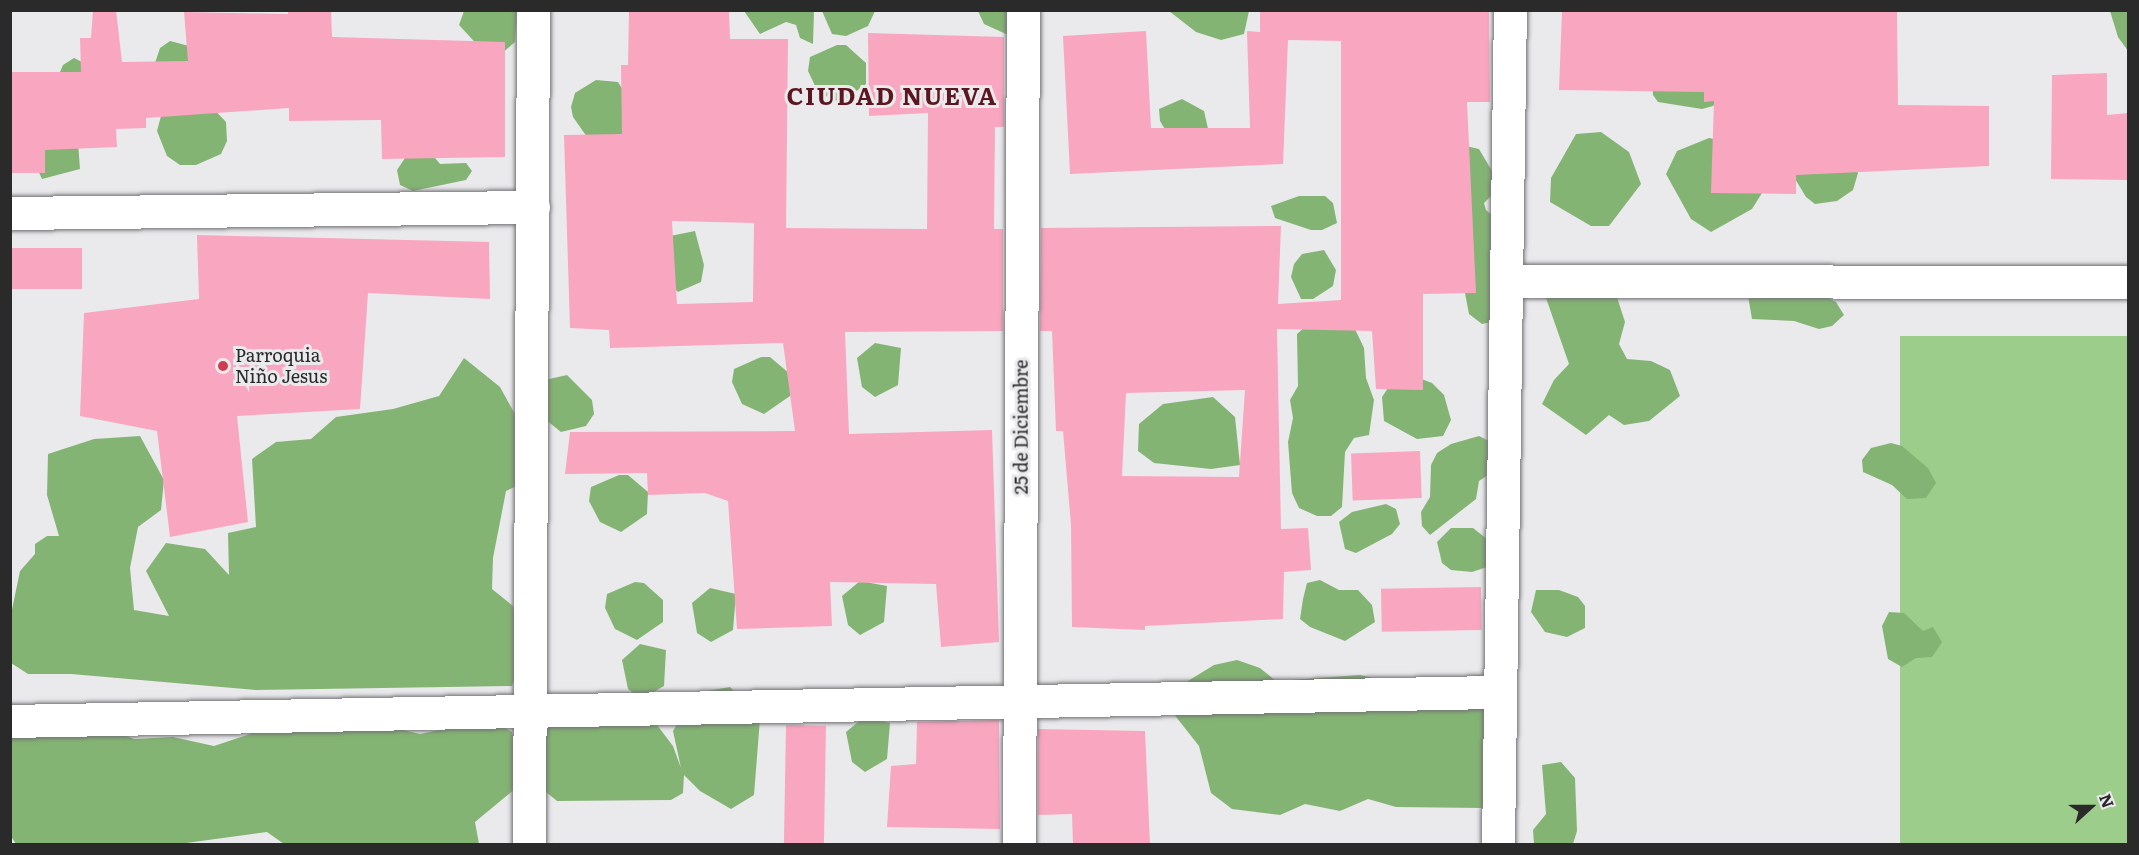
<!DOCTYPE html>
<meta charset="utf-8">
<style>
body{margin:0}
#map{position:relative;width:2139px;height:855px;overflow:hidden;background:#eaeaed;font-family:Literata,serif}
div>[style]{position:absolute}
.green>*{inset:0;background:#9ccd8b;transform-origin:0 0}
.forest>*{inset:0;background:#84b474}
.building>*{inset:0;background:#f9a6c1;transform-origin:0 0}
.roads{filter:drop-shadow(0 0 2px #727275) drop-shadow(0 0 2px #727275)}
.street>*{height:33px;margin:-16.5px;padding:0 16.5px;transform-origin:16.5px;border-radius:16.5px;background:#fff}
.dots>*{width:16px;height:16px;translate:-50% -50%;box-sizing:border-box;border:3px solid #eaeaed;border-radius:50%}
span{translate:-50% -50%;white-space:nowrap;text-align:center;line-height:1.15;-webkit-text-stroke:6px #eaeaed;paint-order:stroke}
.poi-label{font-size:18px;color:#2a2a2b}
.left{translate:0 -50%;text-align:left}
.street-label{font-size:18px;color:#2a2a2b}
.district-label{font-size:24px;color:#5b161f;font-weight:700;letter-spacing:1.5px}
.frame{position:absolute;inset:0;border:12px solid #2a2a2b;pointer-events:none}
.north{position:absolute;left:2061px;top:777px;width:60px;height:60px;-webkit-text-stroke:4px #eaeaed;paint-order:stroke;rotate:69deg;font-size:16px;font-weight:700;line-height:24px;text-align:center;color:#2a2a2b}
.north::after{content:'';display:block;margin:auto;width:21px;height:27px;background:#2a2a2b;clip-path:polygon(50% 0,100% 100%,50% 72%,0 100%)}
</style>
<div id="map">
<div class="green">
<i style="left:1900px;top:336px;width:228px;height:508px"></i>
</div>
<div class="forest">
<i style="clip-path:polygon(464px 11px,517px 11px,515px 42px,500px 55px,483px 51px,459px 25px)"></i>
<i style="clip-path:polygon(744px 11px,814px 11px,813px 44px,800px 38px,796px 25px,786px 22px,760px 34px)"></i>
<i style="clip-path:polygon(822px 11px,822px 10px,875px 11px,868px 26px,846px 36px,832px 34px)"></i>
<i style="clip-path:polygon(978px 11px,1033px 11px,1006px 34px,984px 24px)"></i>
<i style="clip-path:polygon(1169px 11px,1169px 10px,1249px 11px,1244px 34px,1221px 40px,1196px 32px)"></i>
<i style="clip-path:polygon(2110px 11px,2128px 11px,2128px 51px,2118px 37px)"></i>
<i style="clip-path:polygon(170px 41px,193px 47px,208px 103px,226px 122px,227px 141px,221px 154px,196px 165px,180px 165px,167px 156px,157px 131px,161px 116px,155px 63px,160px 48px)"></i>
<i style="clip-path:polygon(837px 45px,846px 45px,866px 63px,866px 84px,840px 103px,818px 92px,808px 71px,810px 57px)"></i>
<i style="clip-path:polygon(74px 58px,86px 64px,78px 142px,80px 169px,42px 179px,35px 164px,37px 156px,53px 145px,57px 79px,63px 65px)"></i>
<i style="clip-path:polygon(1651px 69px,1726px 87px,1713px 106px,1702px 109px,1658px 102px,1653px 95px)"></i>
<i style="clip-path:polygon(596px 80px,618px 82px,633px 106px,631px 145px,592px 144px,573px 117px,571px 107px,575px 93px)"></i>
<i style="clip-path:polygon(1182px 99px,1204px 111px,1209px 133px,1172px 141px,1160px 121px,1159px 109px)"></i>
<i style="clip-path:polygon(1601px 132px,1629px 152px,1641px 184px,1609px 226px,1591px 226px,1550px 202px,1551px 178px,1576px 134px)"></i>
<i style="clip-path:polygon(1838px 134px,1858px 173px,1853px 190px,1837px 201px,1815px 204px,1806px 197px,1783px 159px)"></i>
<i style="clip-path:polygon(1709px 138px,1742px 145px,1762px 193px,1752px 209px,1711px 232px,1691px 219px,1666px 174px,1677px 151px)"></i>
<i style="clip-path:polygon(1457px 144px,1479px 149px,1495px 176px,1495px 192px,1484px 203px,1486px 210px,1500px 222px,1500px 320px,1482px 324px,1469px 314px,1464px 288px)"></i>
<i style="clip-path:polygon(409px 152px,431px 153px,440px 164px,466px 163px,472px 171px,466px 180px,413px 191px,400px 185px,397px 170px)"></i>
<i style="clip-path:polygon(1299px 196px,1325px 196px,1333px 203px,1337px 223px,1322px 230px,1311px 230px,1275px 218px,1271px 206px)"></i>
<i style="clip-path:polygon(695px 231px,704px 265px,701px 282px,678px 292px,662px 278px,665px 237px)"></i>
<i style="clip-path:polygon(1324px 250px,1336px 270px,1333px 286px,1313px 299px,1301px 299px,1291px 277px,1294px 264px,1302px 254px)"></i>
<i style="clip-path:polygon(1560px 288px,1615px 291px,1625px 322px,1619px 344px,1627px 359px,1651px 361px,1670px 370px,1680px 396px,1649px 421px,1624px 425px,1609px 415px,1586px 435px,1542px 404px,1554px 380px,1569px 364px,1546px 298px)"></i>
<i style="clip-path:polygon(1823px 295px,1836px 302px,1844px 315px,1832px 326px,1819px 329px,1794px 321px,1752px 319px,1748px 296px)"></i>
<i style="clip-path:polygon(1315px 318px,1353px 325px,1364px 348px,1366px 378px,1374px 400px,1369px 435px,1354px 438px,1345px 452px,1342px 507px,1331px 516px,1317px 516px,1299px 508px,1292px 493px,1288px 442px,1293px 418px,1290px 400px,1298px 386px,1297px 334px)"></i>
<i style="clip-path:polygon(875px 343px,901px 348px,898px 385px,875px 397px,862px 387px,857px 358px)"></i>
<i style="clip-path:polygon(761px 357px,770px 357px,790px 374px,790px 396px,764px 414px,742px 404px,732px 382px,734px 369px)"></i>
<i style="clip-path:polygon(464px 358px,500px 387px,532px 445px,532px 479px,506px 491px,493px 558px,492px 589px,513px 606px,523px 658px,512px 686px,256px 690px,71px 674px,28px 674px,11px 663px,10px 619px,20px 571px,35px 554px,35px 544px,47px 536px,59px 536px,47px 495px,48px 454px,94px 439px,140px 436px,164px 480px,161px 510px,138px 527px,130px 568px,134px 610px,169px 616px,146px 571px,166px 543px,205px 549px,229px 575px,228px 533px,256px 527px,252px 459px,276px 442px,311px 439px,336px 417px,393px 409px,439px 396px)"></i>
<i style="clip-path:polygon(567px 375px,592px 400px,594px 414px,586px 426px,561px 432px,546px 420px,540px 381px)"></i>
<i style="clip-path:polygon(1411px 375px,1432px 383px,1444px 395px,1451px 420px,1443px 436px,1417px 439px,1384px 421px,1382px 397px,1394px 379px)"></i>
<i style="clip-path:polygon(1213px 397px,1235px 417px,1240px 465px,1211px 469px,1154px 463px,1138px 451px,1139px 424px,1163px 404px)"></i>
<i style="clip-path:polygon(1479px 436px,1489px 441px,1491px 473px,1479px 481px,1476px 499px,1430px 535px,1422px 526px,1421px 512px,1430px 497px,1431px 465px,1437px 453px,1451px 444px)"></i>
<i style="clip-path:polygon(1891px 443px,1902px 446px,1928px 468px,1936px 483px,1926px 498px,1907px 499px,1892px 485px,1863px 472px,1862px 460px,1871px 448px)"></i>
<i style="clip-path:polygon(619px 475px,628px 475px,648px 492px,647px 514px,621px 532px,600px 522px,589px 501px,591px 487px)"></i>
<i style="clip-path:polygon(1386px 504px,1396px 509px,1400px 524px,1392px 534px,1356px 553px,1345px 549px,1339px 522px,1352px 512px)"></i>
<i style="clip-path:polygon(1451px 528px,1473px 528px,1492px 543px,1493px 565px,1472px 572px,1451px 570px,1442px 563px,1437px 542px)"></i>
<i style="clip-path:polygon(1320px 580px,1339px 590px,1358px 590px,1372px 605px,1375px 622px,1345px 641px,1310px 627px,1300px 619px,1303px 599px,1307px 583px)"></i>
<i style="clip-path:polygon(860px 581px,887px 586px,884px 622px,860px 635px,848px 625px,842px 596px)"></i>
<i style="clip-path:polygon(635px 582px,644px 583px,663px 600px,663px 622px,637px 640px,615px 629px,605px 608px,607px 594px)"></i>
<i style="clip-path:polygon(710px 588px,736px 594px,733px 630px,711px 642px,697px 633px,692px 603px)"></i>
<i style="clip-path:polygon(1536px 590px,1559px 590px,1578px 597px,1585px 606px,1585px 628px,1567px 637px,1545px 632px,1531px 612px)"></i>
<i style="clip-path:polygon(1889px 612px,1904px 613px,1923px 631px,1933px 627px,1942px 642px,1932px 657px,1916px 658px,1902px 667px,1888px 659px,1882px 626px)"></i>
<i style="clip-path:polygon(640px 644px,666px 650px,664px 686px,641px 699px,628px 689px,622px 660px)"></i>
<i style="clip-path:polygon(1237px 660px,1260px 668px,1276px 681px,1360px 675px,1383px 680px,1445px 680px,1480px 675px,1514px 718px,1482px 808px,1396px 807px,1368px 799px,1340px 811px,1305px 804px,1280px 815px,1232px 809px,1211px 793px,1199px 746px,1173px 713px,1183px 684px,1214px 665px)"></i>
<i style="clip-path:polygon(730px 687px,760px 719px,754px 795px,731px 809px,700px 791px,684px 775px,683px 793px,671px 800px,557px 801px,541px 788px,546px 724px,657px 725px,673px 746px,681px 768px,673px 731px,695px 693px)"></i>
<i style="clip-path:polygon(278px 713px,353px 718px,420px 734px,491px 719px,512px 732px,520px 762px,516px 788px,475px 822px,479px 844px,284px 844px,267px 832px,179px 844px,16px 844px,10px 835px,10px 736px,87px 720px,134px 739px,173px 737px,214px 746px,250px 734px)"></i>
<i style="clip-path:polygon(864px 717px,890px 723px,887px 759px,865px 772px,852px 762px,846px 732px)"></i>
<i style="clip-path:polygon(1561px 762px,1575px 778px,1577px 831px,1573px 844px,1534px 844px,1533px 830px,1546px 814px,1542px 765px)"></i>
</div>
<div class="building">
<i style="clip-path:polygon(93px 10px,116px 10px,122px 62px,188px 61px,184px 12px,288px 14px,288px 10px,331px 10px,332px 37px,505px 42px,505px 157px,382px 159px,381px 120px,289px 121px,289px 108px,146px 118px,146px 128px,116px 129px,117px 147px,45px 150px,45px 173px,10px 173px,10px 72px,81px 72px,80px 38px,91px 38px)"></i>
<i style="clip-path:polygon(evenodd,629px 10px,729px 10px,730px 39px,788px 39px,786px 228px,927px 229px,928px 113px,869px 116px,868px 33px,1004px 37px,1004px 127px,995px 127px,994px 229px,1003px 229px,1003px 331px,845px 332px,849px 434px,992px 430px,999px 642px,941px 647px,936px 584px,830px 582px,832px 626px,737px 629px,728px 501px,705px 493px,648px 495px,647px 473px,565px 474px,570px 432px,795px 431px,783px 343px,610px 348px,609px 330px,570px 328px,564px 135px,622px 134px,621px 65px,628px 65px,629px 10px,672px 221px,754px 223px,753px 302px,677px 304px,672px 221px)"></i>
<i style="clip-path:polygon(evenodd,1260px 10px,1489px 10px,1490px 102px,1467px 102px,1476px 293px,1423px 294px,1423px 390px,1376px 389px,1372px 331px,1277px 329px,1281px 529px,1308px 528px,1311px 570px,1284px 572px,1283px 619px,1145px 626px,1145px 630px,1072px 627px,1071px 525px,1063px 431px,1056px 431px,1052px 331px,1040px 331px,1041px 228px,1281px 226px,1278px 304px,1341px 300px,1341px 41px,1288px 40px,1283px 164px,1070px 174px,1063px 36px,1146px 31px,1151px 128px,1250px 128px,1247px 31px,1260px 32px,1260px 10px,1245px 390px,1239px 477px,1122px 476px,1126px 393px,1245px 390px)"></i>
<i style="clip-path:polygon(1562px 10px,1897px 10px,1898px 105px,1989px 106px,1989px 166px,1796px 175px,1796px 194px,1711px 193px,1714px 101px,1704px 102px,1704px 92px,1559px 90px)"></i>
<i style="clip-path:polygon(2107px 73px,2107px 115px,2128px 113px,2128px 180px,2051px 179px,2052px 75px)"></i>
<i style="clip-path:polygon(197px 235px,489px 242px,490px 299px,368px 293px,360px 409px,237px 416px,248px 522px,170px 537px,157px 431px,80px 416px,84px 313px,199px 299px)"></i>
<i style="left:82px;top:248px;width:41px;height:72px;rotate:90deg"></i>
<i style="left:1420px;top:451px;width:47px;height:69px;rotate:88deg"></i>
<i style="left:1481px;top:587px;width:43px;height:100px;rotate:89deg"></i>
<i style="clip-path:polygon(999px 720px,1000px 829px,887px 827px,891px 766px,916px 764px,917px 722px)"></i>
<i style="left:786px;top:725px;width:40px;height:119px;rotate:1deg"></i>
<i style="clip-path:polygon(1038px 729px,1145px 731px,1150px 844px,1073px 844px,1072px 814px,1038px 815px)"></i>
</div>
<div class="roads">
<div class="street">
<i style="left:10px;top:213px;width:523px;rotate:-0.66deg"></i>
<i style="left:1508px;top:281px;width:620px;rotate:0.09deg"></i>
<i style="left:10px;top:721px;width:1489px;rotate:-1.12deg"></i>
<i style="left:529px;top:844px;width:834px;rotate:-89.73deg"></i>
<i style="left:1019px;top:844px;width:834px;rotate:-89.73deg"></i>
<i style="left:1498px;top:844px;width:834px;rotate:-89.18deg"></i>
</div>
</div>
<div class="dots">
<i style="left:223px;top:366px;background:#ce3e50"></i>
</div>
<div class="poi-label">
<span class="left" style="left:235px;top:366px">Parroquia<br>Niño Jesus</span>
</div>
<div class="street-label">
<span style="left:1021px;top:427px;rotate:-90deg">25 de Diciembre</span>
</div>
<div class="district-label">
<span style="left:892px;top:95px">CIUDAD NUEVA</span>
</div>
<div class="frame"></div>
<div class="north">N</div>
</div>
